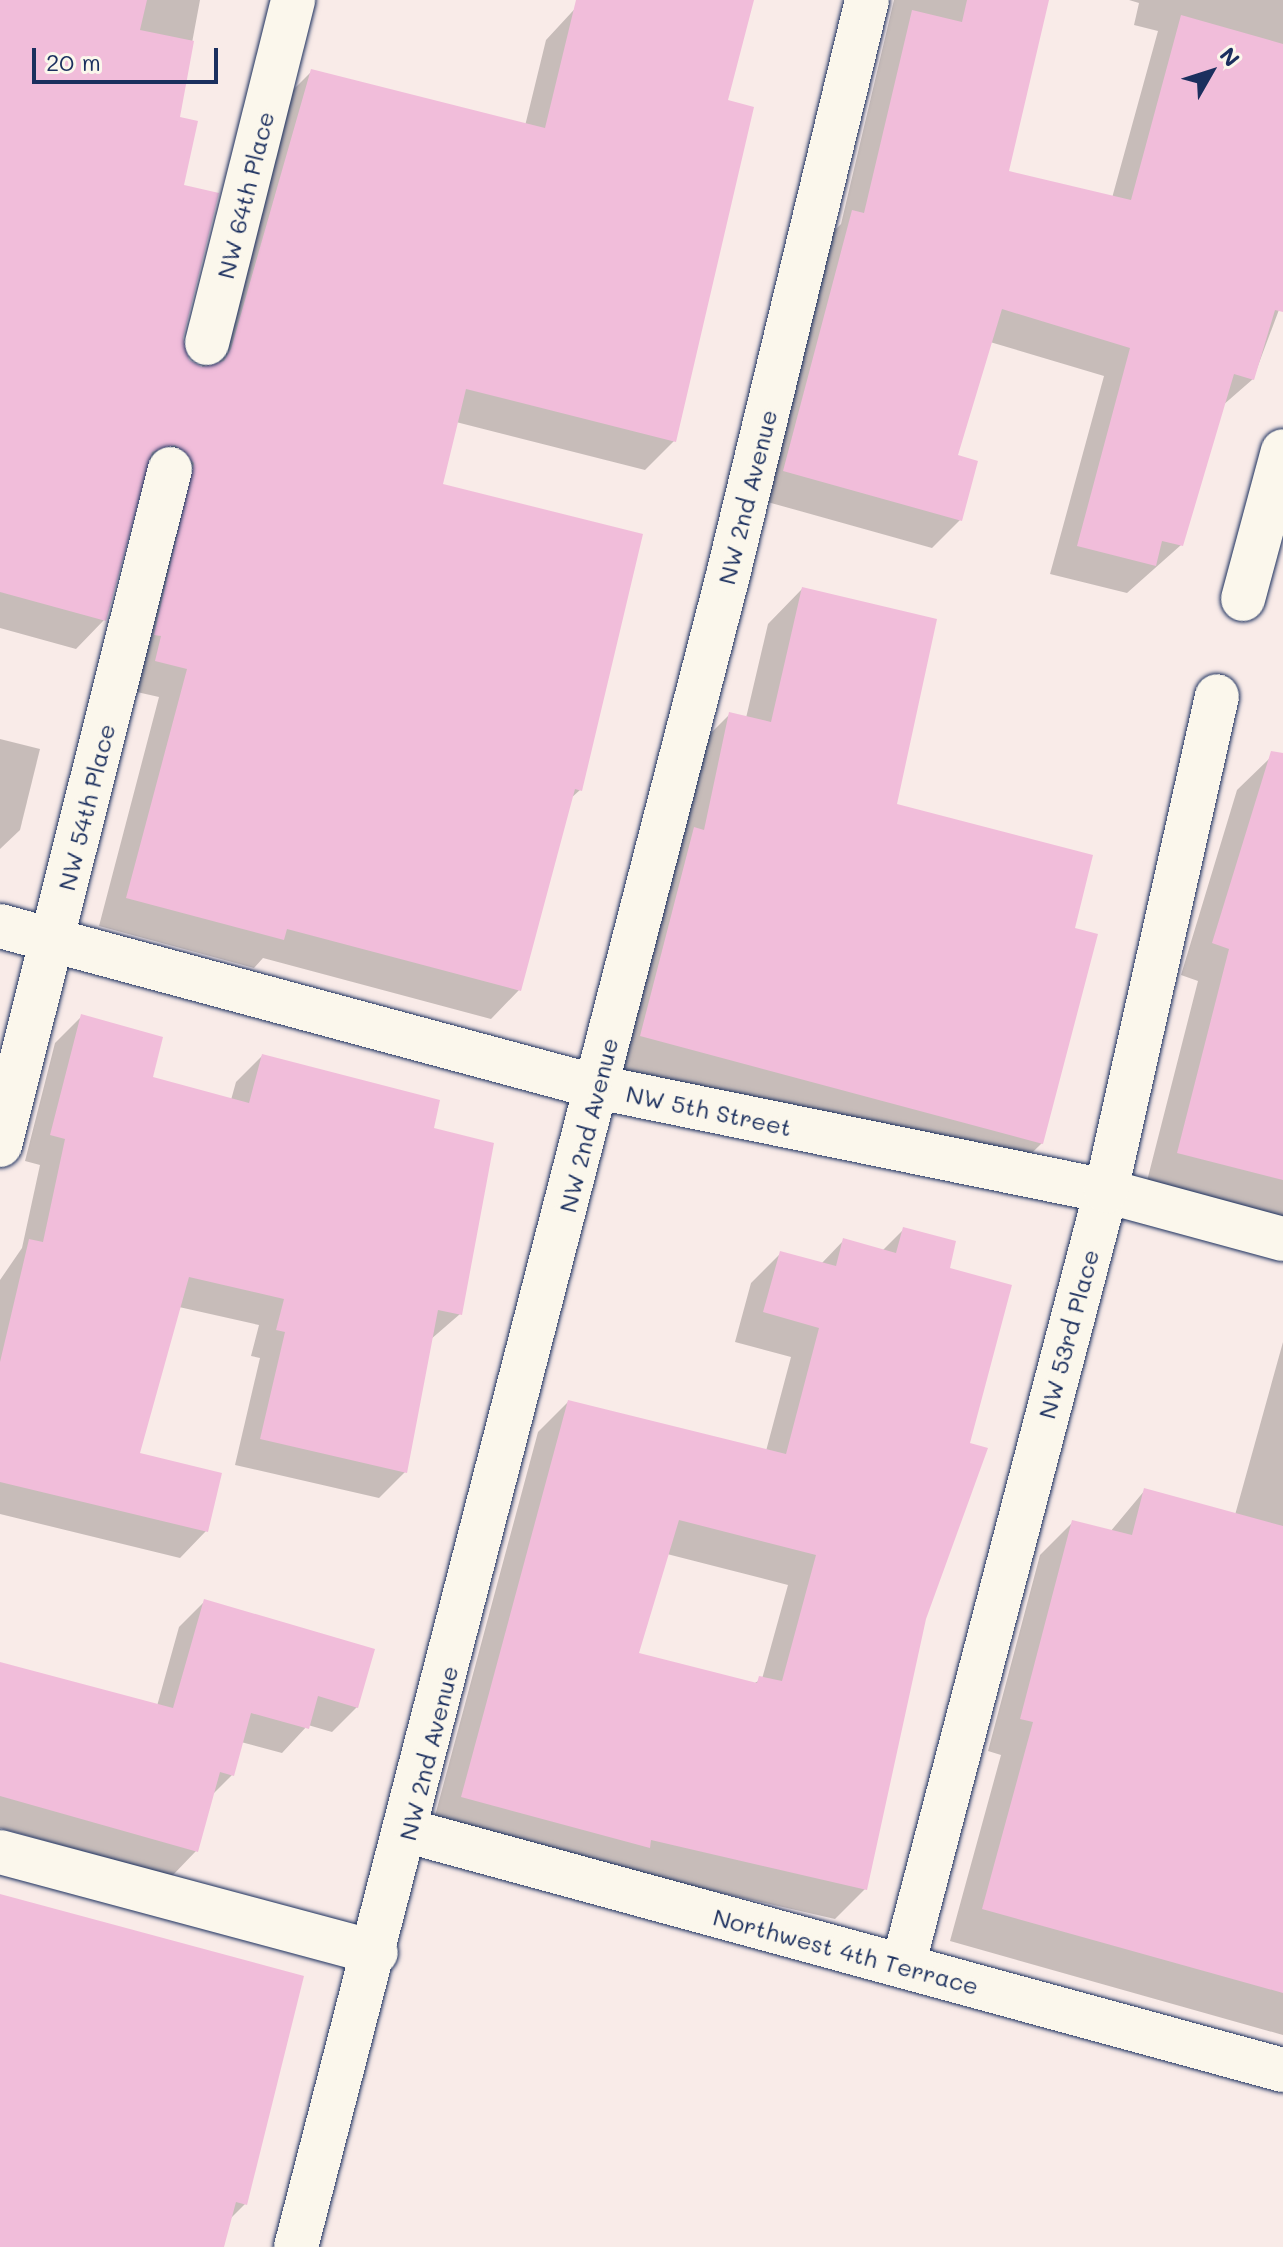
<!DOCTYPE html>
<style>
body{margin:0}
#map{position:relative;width:1283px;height:2247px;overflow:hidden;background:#f9ebe8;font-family:Mali,sans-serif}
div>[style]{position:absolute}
.shadow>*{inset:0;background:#0003}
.building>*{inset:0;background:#f1bdda}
.roads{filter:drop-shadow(0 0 2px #1b2f5e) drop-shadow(0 0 2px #1b2f5e)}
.minor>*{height:44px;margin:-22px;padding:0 22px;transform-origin:22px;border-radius:22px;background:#fbf7ec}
span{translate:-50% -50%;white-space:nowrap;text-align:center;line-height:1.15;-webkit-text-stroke:7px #fbf7ec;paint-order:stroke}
.street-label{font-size:24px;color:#1b2f5e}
.north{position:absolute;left:1171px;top:32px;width:80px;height:80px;-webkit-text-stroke:6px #fbf7ec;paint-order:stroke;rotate:51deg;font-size:22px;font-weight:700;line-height:32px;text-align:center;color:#1b2f5e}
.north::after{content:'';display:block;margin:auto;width:28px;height:36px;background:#1b2f5e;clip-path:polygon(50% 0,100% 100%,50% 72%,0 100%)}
.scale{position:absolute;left:32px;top:48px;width:186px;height:36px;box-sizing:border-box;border:4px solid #1b2f5e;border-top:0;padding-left:10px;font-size:24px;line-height:28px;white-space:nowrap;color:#1b2f5e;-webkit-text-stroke:6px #fbf7ec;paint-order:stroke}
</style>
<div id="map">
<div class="shadow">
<i style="clip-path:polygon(0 0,200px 0,178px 118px,181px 338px,187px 362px,201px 370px,283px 100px,312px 71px,525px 126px,546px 40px,583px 0,752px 0,726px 101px,674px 441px,645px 470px,456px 422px,441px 485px,580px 790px,570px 799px,519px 990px,491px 1019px,263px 958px,254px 968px,99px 926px,159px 697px,128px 690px,166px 491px,146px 472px,104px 620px,76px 649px,0 628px)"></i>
<i style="clip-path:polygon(894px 0,1047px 0,1007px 173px,1112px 198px,1158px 31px,1134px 25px,1139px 3px,1129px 0,1283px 0,1283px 299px,1253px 379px,1222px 406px,1181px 545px,1127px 593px,1050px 574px,1104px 376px,990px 342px,956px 456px,960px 520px,932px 548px,757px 499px,825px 240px,841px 224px)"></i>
<i style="clip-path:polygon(802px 589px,894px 805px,1072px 929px,1042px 1143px,1007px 1177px,607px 1070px,695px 749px,729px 715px,746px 718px,768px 624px)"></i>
<i style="clip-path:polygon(0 739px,40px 749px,20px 830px,0 849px)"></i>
<i style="clip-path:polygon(1270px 758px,1283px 762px,1283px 1219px,1146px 1185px,1198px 981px,1181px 975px,1237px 790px)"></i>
<i style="clip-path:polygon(82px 1016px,150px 1078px,231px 1100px,236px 1082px,262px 1056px,431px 1130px,460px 1314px,430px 1340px,405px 1472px,379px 1498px,235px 1465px,260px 1358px,251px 1356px,259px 1325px,179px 1307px,138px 1455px,206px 1531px,180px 1558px,0 1514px,0 1280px,22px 1248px,40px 1165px,25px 1161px,55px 1043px)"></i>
<i style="clip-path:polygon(evenodd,904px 1229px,947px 1269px,924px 1619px,865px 1889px,835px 1919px,432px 1827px,538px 1432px,568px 1402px,766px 1451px,791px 1357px,735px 1342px,751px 1283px,781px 1253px,821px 1264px,844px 1240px,882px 1251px,904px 1229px,667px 1554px,788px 1585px,762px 1679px,753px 1684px,637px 1654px,667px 1554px)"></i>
<i style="clip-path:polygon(1283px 1342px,1283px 2035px,950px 1941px,1001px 1755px,988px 1751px,1040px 1555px,1073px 1522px,1110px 1532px,1145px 1490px,1235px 1515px)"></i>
<i style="clip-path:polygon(204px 1602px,357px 1707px,332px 1732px,308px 1725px,282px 1753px,241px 1742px,232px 1775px,211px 1796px,196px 1851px,172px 1876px,0 1828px,0 1664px,157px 1706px,179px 1627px)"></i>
<i style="clip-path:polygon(0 1897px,245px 2204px,229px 2220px,222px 2247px,0 2247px)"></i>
</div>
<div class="building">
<i style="clip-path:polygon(0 0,147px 0,140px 30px,194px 41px,180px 117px,198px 121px,184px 185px,219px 193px,183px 338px,189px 360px,202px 367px,224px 361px,231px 349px,311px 69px,545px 128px,576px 0,754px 0,728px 100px,754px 107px,676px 442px,466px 389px,443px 484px,643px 534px,582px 791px,575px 789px,521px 991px,287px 929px,284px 940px,126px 898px,187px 669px,155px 661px,161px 636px,154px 635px,194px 463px,175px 445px,152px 452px,106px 621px,0 592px)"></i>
<i style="clip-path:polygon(967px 0,1049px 0,1009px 171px,1131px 200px,1181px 15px,1283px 44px,1283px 312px,1275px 310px,1254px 380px,1234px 374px,1183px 546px,1162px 541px,1156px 566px,1077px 546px,1130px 348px,1002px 309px,958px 455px,978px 461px,962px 521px,783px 471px,852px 210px,864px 213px,912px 10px,962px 22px)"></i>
<i style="clip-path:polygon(802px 587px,937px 619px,897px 804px,1093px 855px,1075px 928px,1098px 934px,1043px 1144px,640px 1036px,694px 827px,704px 830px,729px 712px,771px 722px)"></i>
<i style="clip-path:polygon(1271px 751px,1283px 753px,1283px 1180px,1177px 1153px,1229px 949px,1212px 943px)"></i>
<i style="clip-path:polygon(81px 1014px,163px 1037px,153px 1077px,249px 1103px,262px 1054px,440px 1100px,434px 1128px,494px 1143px,462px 1315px,438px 1310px,407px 1473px,260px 1439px,285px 1332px,276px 1330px,284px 1299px,189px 1277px,140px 1453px,222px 1473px,208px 1532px,0 1482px,0 1362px,29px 1239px,43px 1242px,65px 1139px,50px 1135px)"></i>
<i style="clip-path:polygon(evenodd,903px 1227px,956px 1241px,950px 1268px,1012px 1285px,970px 1443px,988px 1448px,926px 1619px,867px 1890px,651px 1840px,650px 1848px,461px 1797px,568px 1400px,786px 1454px,819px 1328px,763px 1312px,780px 1251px,836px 1266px,843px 1238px,896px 1253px,903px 1227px,679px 1520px,816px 1555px,782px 1681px,759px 1676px,757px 1683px,639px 1653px,679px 1520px)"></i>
<i style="clip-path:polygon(1144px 1488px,1283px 1526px,1283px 1993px,982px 1909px,1033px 1722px,1020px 1719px,1072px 1520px,1132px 1535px)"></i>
<i style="clip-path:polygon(204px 1599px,375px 1649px,358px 1708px,318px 1696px,309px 1729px,251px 1713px,234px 1776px,220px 1772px,198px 1852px,0 1796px,0 1662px,173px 1708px)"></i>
<i style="clip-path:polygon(0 1894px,304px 1976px,247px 2205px,236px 2202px,224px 2247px,0 2247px)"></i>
</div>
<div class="roads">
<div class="minor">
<i style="left:207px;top:343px;width:354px;rotate:-75.9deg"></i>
<i style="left:1243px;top:599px;width:153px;rotate:-74.9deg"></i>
<i style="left:0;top:926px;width:618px;rotate:15.09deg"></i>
<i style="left:597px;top:1087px;width:520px;rotate:11.55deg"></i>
<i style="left:1106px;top:1191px;width:183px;rotate:15.2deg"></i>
<i style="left:0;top:1145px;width:697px;rotate:-75.88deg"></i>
<i style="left:408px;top:1831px;width:907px;rotate:15.28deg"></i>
<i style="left:0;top:1852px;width:389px;rotate:15deg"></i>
<i style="left:903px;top:1966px;width:801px;rotate:-75.32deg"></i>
<i style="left:1106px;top:1191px;width:507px;rotate:-77.36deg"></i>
<i style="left:296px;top:2247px;width:1731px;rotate:-75.51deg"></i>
<i style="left:729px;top:571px;width:587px;rotate:-76.41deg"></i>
</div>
</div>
<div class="street-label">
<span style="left:245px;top:195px;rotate:-76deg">NW 64th Place</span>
<span style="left:747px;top:497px;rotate:-76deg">NW 2nd Avenue</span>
<span style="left:86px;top:807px;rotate:-76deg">NW 54th Place</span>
<span style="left:709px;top:1110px;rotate:12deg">NW 5th Street</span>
<span style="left:588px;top:1125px;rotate:-76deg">NW 2nd Avenue</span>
<span style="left:1068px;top:1334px;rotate:-75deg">NW 53rd Place</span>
<span style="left:428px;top:1753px;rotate:-76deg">NW 2nd Avenue</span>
<span style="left:846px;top:1951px;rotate:15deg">Northwest 4th Terrace</span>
</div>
<div class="north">N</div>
<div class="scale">20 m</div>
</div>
